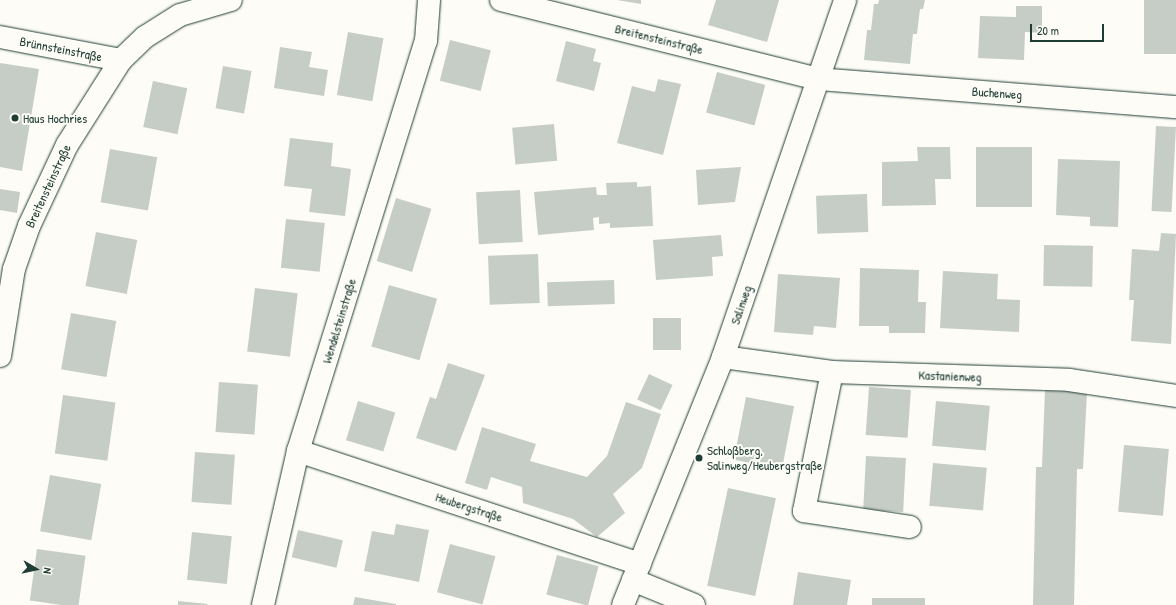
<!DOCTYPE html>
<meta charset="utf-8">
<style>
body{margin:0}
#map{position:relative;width:1176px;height:605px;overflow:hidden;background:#fdfcf7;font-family:"Patrick Hand",sans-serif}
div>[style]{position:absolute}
.building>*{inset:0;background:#c6cdc7;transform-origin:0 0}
.roads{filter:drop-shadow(0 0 1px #1f3d34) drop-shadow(0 0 1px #1f3d34)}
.minor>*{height:22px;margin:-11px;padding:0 11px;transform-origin:11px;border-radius:11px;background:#fdfcf7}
.dots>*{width:11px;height:11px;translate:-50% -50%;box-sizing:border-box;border:2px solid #fdfcf7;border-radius:50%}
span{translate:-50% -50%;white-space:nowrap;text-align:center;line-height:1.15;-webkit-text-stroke:4px #fdfcf7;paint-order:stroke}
.street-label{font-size:13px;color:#1f3d34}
.poi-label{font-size:13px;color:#1f3d34}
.left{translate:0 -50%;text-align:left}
.north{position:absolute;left:16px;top:549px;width:40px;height:40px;-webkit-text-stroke:3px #fdfcf7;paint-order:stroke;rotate:99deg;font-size:11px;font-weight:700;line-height:16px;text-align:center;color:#1f3d34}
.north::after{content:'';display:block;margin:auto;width:14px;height:18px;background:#1f3d34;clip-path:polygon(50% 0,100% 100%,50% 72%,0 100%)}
.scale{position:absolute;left:1030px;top:24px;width:74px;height:18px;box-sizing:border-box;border:2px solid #1f3d34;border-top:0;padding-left:5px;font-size:12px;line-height:14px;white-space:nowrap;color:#1f3d34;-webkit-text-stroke:3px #fdfcf7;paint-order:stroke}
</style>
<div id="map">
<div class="building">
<i style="clip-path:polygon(617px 0,641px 0,641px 4px)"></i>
<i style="clip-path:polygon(716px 0,779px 0,767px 42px,708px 25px)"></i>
<i style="clip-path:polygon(879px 0,925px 0,923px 9px,920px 9px,917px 34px,913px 34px,910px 64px,864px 60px,867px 30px,871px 30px,874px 4px,878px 4px)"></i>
<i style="left:1144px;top:0;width:32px;height:54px"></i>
<i style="clip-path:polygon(1016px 6px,1042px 6px,1042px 33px,1025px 32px,1024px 60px,978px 58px,980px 16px,1016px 17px)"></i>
<i style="left:348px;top:32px;width:36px;height:64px;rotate:10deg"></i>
<i style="left:450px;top:40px;width:42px;height:42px;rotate:14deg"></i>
<i style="clip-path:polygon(566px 41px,596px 49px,593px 61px,601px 63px,594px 91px,556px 81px)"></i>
<i style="clip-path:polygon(280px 47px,312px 52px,309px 67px,328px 70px,324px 96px,274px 88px)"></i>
<i style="clip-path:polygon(0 63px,39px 69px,22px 171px,0 167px)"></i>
<i style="left:223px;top:66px;width:29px;height:43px;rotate:10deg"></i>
<i style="left:717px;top:72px;width:50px;height:42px;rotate:15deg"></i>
<i style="clip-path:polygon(658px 79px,681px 84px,663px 155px,617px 143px,632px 86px,655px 92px)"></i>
<i style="left:153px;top:81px;width:35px;height:47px;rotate:12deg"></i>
<i style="left:554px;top:124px;width:37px;height:42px;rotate:85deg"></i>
<i style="left:1156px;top:126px;width:20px;height:85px;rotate:3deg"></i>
<i style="clip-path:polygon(290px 138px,333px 143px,331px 166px,351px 169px,345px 216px,309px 212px,312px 189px,284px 186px)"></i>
<i style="clip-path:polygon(917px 147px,950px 147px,951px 179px,935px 179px,936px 205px,882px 206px,882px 162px,918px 161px)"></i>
<i style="left:976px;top:147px;width:56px;height:60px"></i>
<i style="left:110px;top:149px;width:48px;height:54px;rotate:10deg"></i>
<i style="clip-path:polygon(1058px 159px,1120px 161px,1118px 227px,1090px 226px,1090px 217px,1056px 215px)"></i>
<i style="clip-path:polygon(741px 167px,735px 202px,698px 205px,696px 170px)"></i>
<i style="clip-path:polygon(637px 182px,637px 187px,651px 186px,653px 226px,610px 228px,610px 223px,599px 224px,599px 217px,593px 218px,594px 230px,538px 235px,534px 192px,596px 187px,597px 195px,607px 195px,606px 183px)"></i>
<i style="clip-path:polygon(0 189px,20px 192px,17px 213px,0 210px)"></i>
<i style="left:520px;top:190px;width:52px;height:44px;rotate:87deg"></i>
<i style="left:867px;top:194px;width:38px;height:51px;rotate:88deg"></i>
<i style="left:396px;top:198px;width:37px;height:66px;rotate:17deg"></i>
<i style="left:286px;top:219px;width:39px;height:49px;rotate:6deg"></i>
<i style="left:96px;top:232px;width:42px;height:55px;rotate:11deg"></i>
<i style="clip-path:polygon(1161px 233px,1176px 234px,1171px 344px,1131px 341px,1134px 300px,1129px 300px,1132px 249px,1159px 251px)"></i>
<i style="clip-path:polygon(721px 235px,723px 256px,712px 257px,713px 276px,656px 280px,653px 240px)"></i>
<i style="left:1044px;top:245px;width:49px;height:41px;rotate:1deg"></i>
<i style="left:538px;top:254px;width:49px;height:50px;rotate:88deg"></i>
<i style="clip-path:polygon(860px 268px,919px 270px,918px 302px,926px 302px,925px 333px,889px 333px,889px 326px,859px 326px)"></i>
<i style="clip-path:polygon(943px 271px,998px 274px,997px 299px,1020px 300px,1019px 332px,940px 328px)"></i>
<i style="clip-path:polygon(778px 274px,840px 278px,836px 328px,814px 326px,813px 335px,774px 332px)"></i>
<i style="left:614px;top:280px;width:24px;height:67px;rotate:88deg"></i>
<i style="left:389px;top:285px;width:50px;height:64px;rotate:16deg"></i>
<i style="left:255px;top:288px;width:43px;height:64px;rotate:7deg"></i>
<i style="left:71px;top:313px;width:46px;height:57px;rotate:10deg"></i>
<i style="left:653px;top:318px;width:28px;height:32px"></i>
<i style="clip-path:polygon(448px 363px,485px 375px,456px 451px,416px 438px,430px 397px,436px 399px)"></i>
<i style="left:649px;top:374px;width:26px;height:28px;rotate:25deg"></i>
<i style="left:219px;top:382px;width:39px;height:50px;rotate:4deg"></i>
<i style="left:869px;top:387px;width:42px;height:48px;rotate:4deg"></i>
<i style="clip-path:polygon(1045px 390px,1087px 392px,1083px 469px,1077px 469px,1074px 605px,1033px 605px,1036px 467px,1042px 467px)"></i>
<i style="left:63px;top:395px;width:53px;height:59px;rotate:8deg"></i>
<i style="left:746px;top:397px;width:49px;height:64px;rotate:11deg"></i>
<i style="left:358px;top:401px;width:39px;height:41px;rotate:17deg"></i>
<i style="left:936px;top:401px;width:54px;height:45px;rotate:5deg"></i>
<i style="clip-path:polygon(626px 402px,661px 414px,642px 468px,613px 494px,625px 513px,597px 537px,573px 519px,523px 503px,522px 487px,491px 477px,487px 490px,465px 483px,482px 427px,536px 444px,530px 461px,587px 477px,607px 456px)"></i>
<i style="left:1124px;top:445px;width:45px;height:67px;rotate:5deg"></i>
<i style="left:195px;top:452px;width:40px;height:50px;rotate:4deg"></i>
<i style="left:866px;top:456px;width:40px;height:54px;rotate:3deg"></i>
<i style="left:933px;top:463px;width:54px;height:43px;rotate:5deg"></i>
<i style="left:50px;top:475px;width:52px;height:57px;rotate:10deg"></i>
<i style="left:728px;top:488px;width:49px;height:100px;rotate:12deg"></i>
<i style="clip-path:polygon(396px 524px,429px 530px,419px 582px,364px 571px,372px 531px,394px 535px)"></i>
<i style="left:298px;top:530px;width:46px;height:28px;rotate:13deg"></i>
<i style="left:192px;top:532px;width:40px;height:48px;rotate:6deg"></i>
<i style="left:450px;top:544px;width:47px;height:50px;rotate:15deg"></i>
<i style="left:37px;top:549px;width:49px;height:52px;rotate:8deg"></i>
<i style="left:557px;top:555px;width:43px;height:41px;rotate:15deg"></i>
<i style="clip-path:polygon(798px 572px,851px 580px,847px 605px,793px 605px)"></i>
<i style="clip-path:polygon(355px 597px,396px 604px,396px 605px,353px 605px)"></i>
<i style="left:872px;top:598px;width:53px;height:7px"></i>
<i style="clip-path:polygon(178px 601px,208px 604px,207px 605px,178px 605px)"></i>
</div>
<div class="roads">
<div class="minor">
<i style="left:501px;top:0;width:327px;rotate:14deg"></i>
<i style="left:818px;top:79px;width:359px;rotate:4.5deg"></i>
<i style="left:0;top:37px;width:123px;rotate:10.8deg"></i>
<i style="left:0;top:356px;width:88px;rotate:-80.9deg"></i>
<i style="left:14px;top:269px;width:46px;rotate:-70.8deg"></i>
<i style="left:29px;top:226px;width:89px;rotate:-64.9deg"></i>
<i style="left:67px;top:145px;width:101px;rotate:-57.6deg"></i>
<i style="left:121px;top:60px;width:33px;rotate:-44deg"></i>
<i style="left:145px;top:37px;width:41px;rotate:-32.2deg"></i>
<i style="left:180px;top:15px;width:53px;rotate:-16.4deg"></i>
<i style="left:723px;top:357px;width:110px;rotate:7.8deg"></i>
<i style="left:832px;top:372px;width:237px;rotate:1.9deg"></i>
<i style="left:1069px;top:380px;width:108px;rotate:8.5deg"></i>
<i style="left:832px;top:372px;width:142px;rotate:101.4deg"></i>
<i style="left:804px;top:511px;width:107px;rotate:8.6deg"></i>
<i style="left:298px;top:451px;width:360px;rotate:18.3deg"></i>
<i style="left:633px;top:580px;width:66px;rotate:22.3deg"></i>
<i style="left:263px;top:605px;width:158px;rotate:-77.2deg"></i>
<i style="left:298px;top:451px;width:430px;rotate:-72.7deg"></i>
<i style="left:426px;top:41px;width:41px;rotate:-85.8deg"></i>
<i style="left:623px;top:605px;width:267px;rotate:-68deg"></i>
<i style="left:723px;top:357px;width:377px;rotate:-71.1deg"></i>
</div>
</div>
<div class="dots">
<i style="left:15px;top:118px;background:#1f3d34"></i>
<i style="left:699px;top:458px;background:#1f3d34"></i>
</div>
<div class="street-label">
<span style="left:659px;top:39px;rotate:14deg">Breitensteinstraße</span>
<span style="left:61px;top:49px;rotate:11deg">Brünnsteinstraße</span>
<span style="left:997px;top:93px;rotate:4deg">Buchenweg</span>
<span style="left:48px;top:186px;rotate:-65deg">Breitensteinstraße</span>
<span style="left:741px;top:305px;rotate:-71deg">Salinweg</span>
<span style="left:339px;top:321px;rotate:-73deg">Wendelsteinstraße</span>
<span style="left:950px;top:376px;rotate:2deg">Kastanienweg</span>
<span style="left:469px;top:507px;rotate:18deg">Heubergstraße</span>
</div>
<div class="poi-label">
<span class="left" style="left:23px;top:118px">Haus Hochries</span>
<span class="left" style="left:707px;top:458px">Schloßberg,<br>Salinweg/Heubergstraße</span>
</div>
<div class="north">N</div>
<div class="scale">20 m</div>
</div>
